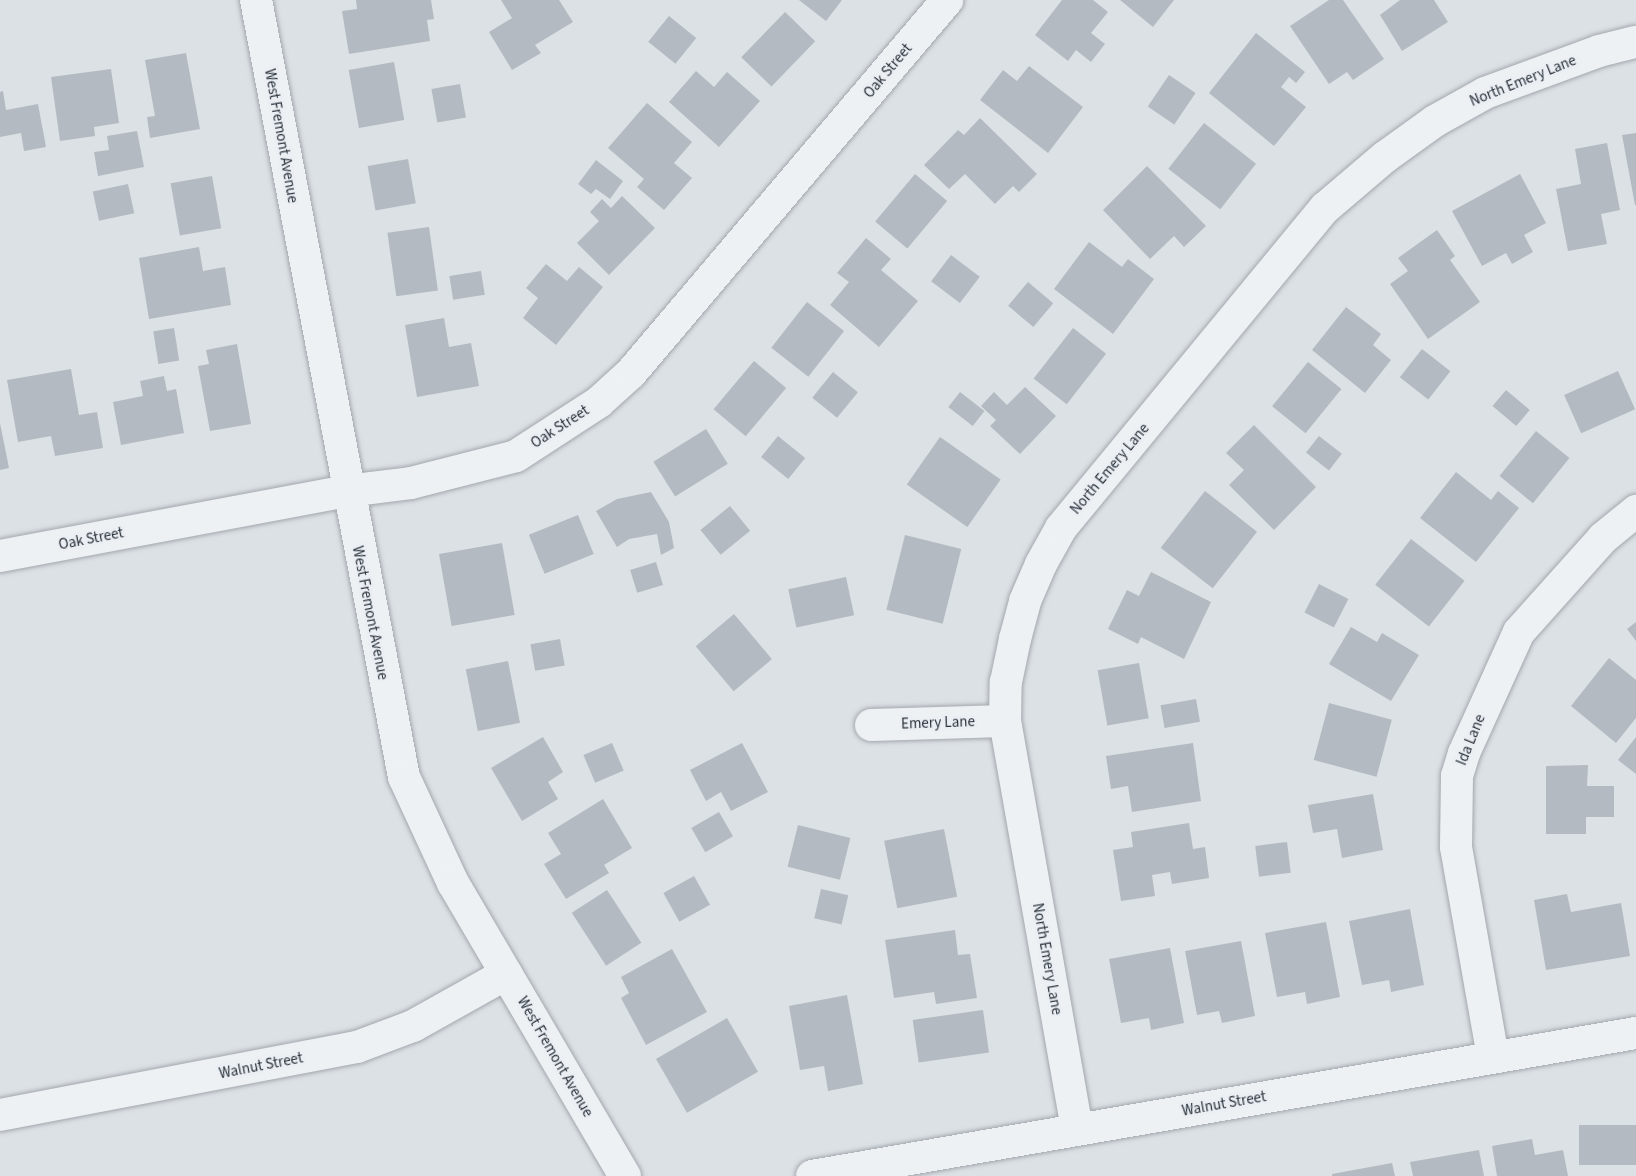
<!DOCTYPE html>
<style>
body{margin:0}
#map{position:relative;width:1636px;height:1176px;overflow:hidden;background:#dce1e5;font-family:"Source Sans 3",sans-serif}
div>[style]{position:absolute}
.building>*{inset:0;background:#b4bac1;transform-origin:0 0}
.roads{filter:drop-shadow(0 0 2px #a2a8ae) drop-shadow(0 0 2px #a2a8ae)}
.street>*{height:32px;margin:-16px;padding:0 16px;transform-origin:16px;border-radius:16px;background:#eef1f4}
span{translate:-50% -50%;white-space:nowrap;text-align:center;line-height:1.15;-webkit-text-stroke:6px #ebeff3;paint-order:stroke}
.street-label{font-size:15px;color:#28303a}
</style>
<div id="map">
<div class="building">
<i style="clip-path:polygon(356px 0,431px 0,434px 19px,427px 20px,430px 41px,349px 54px,342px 11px,357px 9px)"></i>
<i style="clip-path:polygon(501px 0,559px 0,573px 22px,535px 45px,541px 53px,512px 70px,489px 32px,512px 18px)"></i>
<i style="clip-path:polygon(799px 0,842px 0,826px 21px)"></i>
<i style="clip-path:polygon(1062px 0,1093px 0,1108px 12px,1091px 33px,1105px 44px,1091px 62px,1076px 50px,1068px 61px,1035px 35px)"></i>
<i style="clip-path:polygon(1120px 0,1174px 0,1153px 27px)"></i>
<i style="clip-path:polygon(1329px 0,1343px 0,1384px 59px,1353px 80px,1347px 72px,1329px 84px,1290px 26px)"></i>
<i style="clip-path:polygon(1400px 0,1434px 0,1448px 22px,1402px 51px,1380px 15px)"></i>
<i style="left:785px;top:12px;width:42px;height:63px;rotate:44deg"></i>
<i style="left:669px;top:16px;width:35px;height:33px;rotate:39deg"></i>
<i style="clip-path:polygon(1256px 33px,1305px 72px,1296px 83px,1289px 77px,1281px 87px,1306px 107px,1274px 146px,1209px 93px)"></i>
<i style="clip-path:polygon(186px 53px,200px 129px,150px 138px,147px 117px,155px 116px,145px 60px)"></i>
<i style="left:394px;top:62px;width:59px;height:46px;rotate:80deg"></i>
<i style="clip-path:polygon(1029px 66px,1083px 107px,1048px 153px,980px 100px,1003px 70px,1017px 81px)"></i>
<i style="clip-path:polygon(111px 69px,119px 123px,94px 127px,95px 136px,60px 141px,51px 77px)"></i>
<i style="clip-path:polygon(696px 71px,714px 87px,727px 72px,760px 101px,719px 147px,669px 102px)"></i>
<i style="left:1169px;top:75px;width:32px;height:38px;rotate:34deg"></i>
<i style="left:460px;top:84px;width:34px;height:29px;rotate:80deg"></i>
<i style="clip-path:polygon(3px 91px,6px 110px,38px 104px,46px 147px,24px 151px,21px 133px,0 137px,0 92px)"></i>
<i style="clip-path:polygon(647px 103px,692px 142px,674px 163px,692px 178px,664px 210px,637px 187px,644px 179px,608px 148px)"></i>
<i style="clip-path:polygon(980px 118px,1037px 174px,1019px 192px,1013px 186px,995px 204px,965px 174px,949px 189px,924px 165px,958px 130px,964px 135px)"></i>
<i style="left:1204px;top:123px;width:66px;height:58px;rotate:38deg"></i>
<i style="clip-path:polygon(137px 131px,144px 167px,98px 176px,94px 152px,109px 150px,107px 136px)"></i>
<i style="clip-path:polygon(1636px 133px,1636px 205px,1635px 205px,1622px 135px)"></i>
<i style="clip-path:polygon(1607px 143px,1620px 210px,1601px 214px,1607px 244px,1568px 251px,1556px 189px,1581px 184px,1575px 149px)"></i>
<i style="left:408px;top:159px;width:45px;height:41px;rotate:80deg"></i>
<i style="clip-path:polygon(596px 160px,623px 181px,610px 199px,596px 189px,591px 194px,578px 184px)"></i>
<i style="clip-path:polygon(1147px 166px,1206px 226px,1184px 247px,1174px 236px,1150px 259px,1103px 210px)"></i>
<i style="left:915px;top:174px;width:42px;height:62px;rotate:40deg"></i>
<i style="clip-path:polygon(1520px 174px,1546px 223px,1524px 235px,1533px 252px,1512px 264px,1506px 253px,1482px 266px,1452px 211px)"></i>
<i style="left:212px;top:176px;width:53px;height:42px;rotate:80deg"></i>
<i style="left:128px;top:184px;width:30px;height:36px;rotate:78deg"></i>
<i style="clip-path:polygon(622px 196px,655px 228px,609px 275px,577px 243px,599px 221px,590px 212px,602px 199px,611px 208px)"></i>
<i style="left:429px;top:227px;width:64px;height:42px;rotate:82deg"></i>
<i style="clip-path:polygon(1437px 230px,1455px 256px,1450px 260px,1480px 302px,1428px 339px,1390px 284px,1408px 271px,1398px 258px)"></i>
<i style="clip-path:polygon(866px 238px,891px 259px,881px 270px,918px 301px,879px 347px,830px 305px,849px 282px,837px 273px)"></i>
<i style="clip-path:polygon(1089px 242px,1122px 267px,1128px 259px,1154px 279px,1113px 334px,1054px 289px)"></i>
<i style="clip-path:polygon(199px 247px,203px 271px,225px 267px,231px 305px,149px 319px,139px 258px)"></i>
<i style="left:951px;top:255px;width:36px;height:33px;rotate:37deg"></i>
<i style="clip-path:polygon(546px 264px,567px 281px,579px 267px,603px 287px,556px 345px,523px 318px,538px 298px,526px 288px)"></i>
<i style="left:481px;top:271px;width:24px;height:32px;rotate:81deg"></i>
<i style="left:1028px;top:282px;width:33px;height:31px;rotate:40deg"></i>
<i style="left:807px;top:302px;width:47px;height:58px;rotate:38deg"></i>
<i style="clip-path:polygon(1346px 307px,1381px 334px,1373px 345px,1391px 360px,1365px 393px,1312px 350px)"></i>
<i style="clip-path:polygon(444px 318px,449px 347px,471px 343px,479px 386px,417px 397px,405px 325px)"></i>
<i style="left:174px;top:328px;width:33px;height:21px;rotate:81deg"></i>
<i style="left:1073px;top:328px;width:42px;height:64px;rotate:38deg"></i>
<i style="clip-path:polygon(237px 344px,251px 424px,210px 431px,198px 366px,209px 364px,206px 350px)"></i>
<i style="left:1422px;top:349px;width:36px;height:36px;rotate:38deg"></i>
<i style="left:754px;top:361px;width:42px;height:63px;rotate:40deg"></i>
<i style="left:1308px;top:362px;width:43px;height:57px;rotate:39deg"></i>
<i style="clip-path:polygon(71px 369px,79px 415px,97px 412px,103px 448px,55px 456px,51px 436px,18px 442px,7px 380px)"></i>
<i style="left:1618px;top:371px;width:42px;height:59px;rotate:66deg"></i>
<i style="left:833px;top:372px;width:32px;height:33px;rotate:39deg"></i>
<i style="clip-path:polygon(164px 376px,167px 391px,176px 389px,184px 433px,121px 445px,113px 402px,143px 396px,140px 381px)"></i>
<i style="clip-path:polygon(1025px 387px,1056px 416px,1020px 454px,990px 426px,996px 420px,981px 406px,994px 392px,1007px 405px)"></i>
<i style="left:1506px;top:390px;width:31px;height:21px;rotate:40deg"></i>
<i style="left:960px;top:392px;width:31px;height:19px;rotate:38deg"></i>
<i style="clip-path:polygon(0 423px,9px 468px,0 470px)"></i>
<i style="clip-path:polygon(1254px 425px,1316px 487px,1274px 530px,1229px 485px,1244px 470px,1226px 453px)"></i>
<i style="left:706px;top:429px;width:41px;height:62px;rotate:58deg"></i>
<i style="left:1536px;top:431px;width:43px;height:58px;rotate:39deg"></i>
<i style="left:778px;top:436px;width:35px;height:27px;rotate:39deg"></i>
<i style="left:1319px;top:436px;width:29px;height:21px;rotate:38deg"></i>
<i style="left:940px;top:437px;width:74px;height:58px;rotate:35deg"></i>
<i style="clip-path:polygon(1456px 472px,1491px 500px,1498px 491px,1519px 508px,1476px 562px,1420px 518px)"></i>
<i style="left:1205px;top:491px;width:66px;height:72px;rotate:38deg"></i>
<i style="clip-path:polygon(651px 492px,669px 522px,674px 548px,661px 555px,657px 534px,629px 539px,617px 547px,596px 511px,617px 499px)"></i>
<i style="left:730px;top:506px;width:32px;height:38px;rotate:51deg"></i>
<i style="left:578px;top:515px;width:42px;height:53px;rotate:68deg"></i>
<i style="left:905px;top:535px;width:58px;height:77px;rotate:14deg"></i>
<i style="left:1411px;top:539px;width:68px;height:58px;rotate:38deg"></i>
<i style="left:502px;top:543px;width:73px;height:64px;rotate:80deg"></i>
<i style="left:656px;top:562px;width:24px;height:27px;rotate:73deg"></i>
<i style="clip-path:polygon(1151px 572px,1211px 602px,1184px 659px,1141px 637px,1138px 644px,1108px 629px,1127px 590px,1139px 596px)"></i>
<i style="left:846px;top:577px;width:39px;height:59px;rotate:78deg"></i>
<i style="left:1319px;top:584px;width:33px;height:32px;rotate:27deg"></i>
<i style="left:734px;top:614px;width:59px;height:50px;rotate:50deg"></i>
<i style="clip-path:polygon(1636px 622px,1636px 641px,1627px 629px)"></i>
<i style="clip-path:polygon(1351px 627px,1377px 642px,1382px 633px,1419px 655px,1391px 701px,1329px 664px)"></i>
<i style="left:560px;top:639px;width:27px;height:30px;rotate:80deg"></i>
<i style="clip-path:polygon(1609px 658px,1636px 680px,1636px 718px,1616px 743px,1571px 706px)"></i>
<i style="left:508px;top:661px;width:63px;height:43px;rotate:79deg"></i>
<i style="left:1139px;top:663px;width:56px;height:42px;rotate:80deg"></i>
<i style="left:1196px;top:699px;width:23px;height:36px;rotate:80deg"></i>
<i style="left:1329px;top:703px;width:65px;height:59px;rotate:15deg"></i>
<i style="clip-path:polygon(543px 737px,563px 772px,548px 782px,558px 799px,522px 821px,491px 768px)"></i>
<i style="clip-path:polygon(1636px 737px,1636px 774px,1618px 760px)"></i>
<i style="left:612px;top:743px;width:30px;height:31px;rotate:67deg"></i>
<i style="clip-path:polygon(742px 743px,768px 792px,731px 811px,721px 792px,706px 801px,690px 770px)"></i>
<i style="clip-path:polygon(1193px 743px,1201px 801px,1132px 812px,1128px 786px,1111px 789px,1106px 756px)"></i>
<i style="clip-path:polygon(1588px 765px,1587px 786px,1614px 786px,1614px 817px,1586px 817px,1586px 834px,1546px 834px,1546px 766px)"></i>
<i style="clip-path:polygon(1373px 794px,1383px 850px,1342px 858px,1337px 829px,1313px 833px,1308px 805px)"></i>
<i style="clip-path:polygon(603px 799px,632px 848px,604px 865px,609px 873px,566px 899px,544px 864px,561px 854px,548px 833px)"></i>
<i style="left:719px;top:812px;width:28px;height:32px;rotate:60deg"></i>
<i style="clip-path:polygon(1189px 823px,1193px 849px,1205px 847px,1209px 878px,1172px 884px,1170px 872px,1152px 875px,1155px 896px,1121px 901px,1113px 850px,1133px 847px,1131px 832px)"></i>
<i style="left:798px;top:825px;width:54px;height:43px;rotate:14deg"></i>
<i style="left:944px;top:829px;width:69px;height:61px;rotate:79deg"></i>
<i style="left:1287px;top:842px;width:31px;height:32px;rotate:83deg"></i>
<i style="left:694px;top:876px;width:33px;height:35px;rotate:61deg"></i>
<i style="left:821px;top:889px;width:28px;height:30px;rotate:13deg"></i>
<i style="left:607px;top:890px;width:63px;height:42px;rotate:57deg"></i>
<i style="clip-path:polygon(1567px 894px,1571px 912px,1621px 903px,1630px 956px,1546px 970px,1534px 900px)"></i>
<i style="clip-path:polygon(1410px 909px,1424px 985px,1391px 992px,1389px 980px,1362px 985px,1349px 921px)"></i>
<i style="clip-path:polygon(1326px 922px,1340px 997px,1307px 1004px,1305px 992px,1277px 997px,1265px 933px)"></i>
<i style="clip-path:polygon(955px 930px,958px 955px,970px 954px,977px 998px,936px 1004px,934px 992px,894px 998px,885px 940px)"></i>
<i style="clip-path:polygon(1241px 941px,1255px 1016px,1222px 1023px,1219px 1011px,1197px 1015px,1185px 951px)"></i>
<i style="clip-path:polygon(1170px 948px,1184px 1023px,1151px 1030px,1149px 1018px,1121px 1023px,1109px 959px)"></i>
<i style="clip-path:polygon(672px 949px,707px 1012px,646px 1045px,621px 998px,629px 993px,621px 977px)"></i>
<i style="clip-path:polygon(847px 995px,863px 1084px,828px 1091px,824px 1066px,800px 1070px,789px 1006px)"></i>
<i style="left:983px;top:1010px;width:43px;height:71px;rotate:82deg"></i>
<i style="left:727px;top:1018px;width:62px;height:82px;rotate:60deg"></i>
<i style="left:1636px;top:1125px;width:40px;height:57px;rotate:90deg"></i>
<i style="clip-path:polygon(1532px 1139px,1535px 1155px,1563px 1150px,1568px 1176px,1497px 1176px,1492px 1146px)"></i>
<i style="clip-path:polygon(1479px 1150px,1484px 1176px,1413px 1176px,1410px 1162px)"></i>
<i style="clip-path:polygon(1392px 1163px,1395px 1176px,1332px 1176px,1332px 1174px)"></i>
</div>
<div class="roads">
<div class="street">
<i style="left:256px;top:0;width:791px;rotate:79.22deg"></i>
<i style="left:404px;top:777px;width:117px;rotate:65.2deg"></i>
<i style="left:453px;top:883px;width:340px;rotate:59.6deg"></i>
<i style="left:0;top:556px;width:353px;rotate:-10.6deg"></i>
<i style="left:347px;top:491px;width:64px;rotate:-7.1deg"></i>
<i style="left:411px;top:483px;width:108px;rotate:-14.4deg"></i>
<i style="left:516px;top:456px;width:99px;rotate:-33deg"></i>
<i style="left:599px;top:402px;width:43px;rotate:-42.2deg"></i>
<i style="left:631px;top:373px;width:489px;rotate:-49.7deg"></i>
<i style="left:871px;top:725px;width:134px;rotate:-1.7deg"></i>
<i style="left:1493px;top:1057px;width:213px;rotate:-100deg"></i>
<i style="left:1456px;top:847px;width:71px;rotate:-89.2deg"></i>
<i style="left:1457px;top:776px;width:24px;rotate:-73deg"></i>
<i style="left:1464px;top:753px;width:133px;rotate:-65.6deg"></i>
<i style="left:1519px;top:632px;width:126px;rotate:-48.2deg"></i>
<i style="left:1603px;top:538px;width:43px;rotate:-39.3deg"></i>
<i style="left:0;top:1115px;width:363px;rotate:-10.8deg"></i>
<i style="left:357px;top:1047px;width:60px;rotate:-20.6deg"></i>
<i style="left:413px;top:1026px;width:107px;rotate:-29.2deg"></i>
<i style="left:1077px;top:1129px;width:414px;rotate:-100deg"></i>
<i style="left:1005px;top:721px;width:39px;rotate:-89deg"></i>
<i style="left:1006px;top:682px;width:44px;rotate:-78.2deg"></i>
<i style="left:1015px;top:639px;width:39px;rotate:-75deg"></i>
<i style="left:1025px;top:601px;width:40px;rotate:-66.6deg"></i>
<i style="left:1041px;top:564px;width:41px;rotate:-60.9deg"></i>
<i style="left:1061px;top:528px;width:415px;rotate:-50.5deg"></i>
<i style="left:1325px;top:208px;width:79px;rotate:-40.4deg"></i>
<i style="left:1385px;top:157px;width:62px;rotate:-35.8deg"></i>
<i style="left:1435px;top:121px;width:57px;rotate:-29.2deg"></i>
<i style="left:1485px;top:93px;width:121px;rotate:-20.2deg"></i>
<i style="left:1599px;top:51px;width:38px;rotate:-14deg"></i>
<i style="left:812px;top:1176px;width:836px;rotate:-9.85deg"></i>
</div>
</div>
<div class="street-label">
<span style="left:888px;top:71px;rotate:-50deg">Oak Street</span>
<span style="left:1523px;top:81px;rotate:-22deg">North Emery Lane</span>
<span style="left:281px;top:136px;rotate:80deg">West Fremont Avenue</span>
<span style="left:560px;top:427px;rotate:-33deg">Oak Street</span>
<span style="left:1110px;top:469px;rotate:-50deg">North Emery Lane</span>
<span style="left:91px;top:539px;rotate:-11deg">Oak Street</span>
<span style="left:370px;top:613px;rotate:79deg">West Fremont Avenue</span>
<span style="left:938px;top:723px;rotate:-2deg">Emery Lane</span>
<span style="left:1471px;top:740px;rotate:-68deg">Ida Lane</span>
<span style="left:1047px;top:959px;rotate:80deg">North Emery Lane</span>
<span style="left:555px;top:1057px;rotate:60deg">West Fremont Avenue</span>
<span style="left:261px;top:1066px;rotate:-11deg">Walnut Street</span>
<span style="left:1224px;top:1104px;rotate:-10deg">Walnut Street</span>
</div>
</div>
